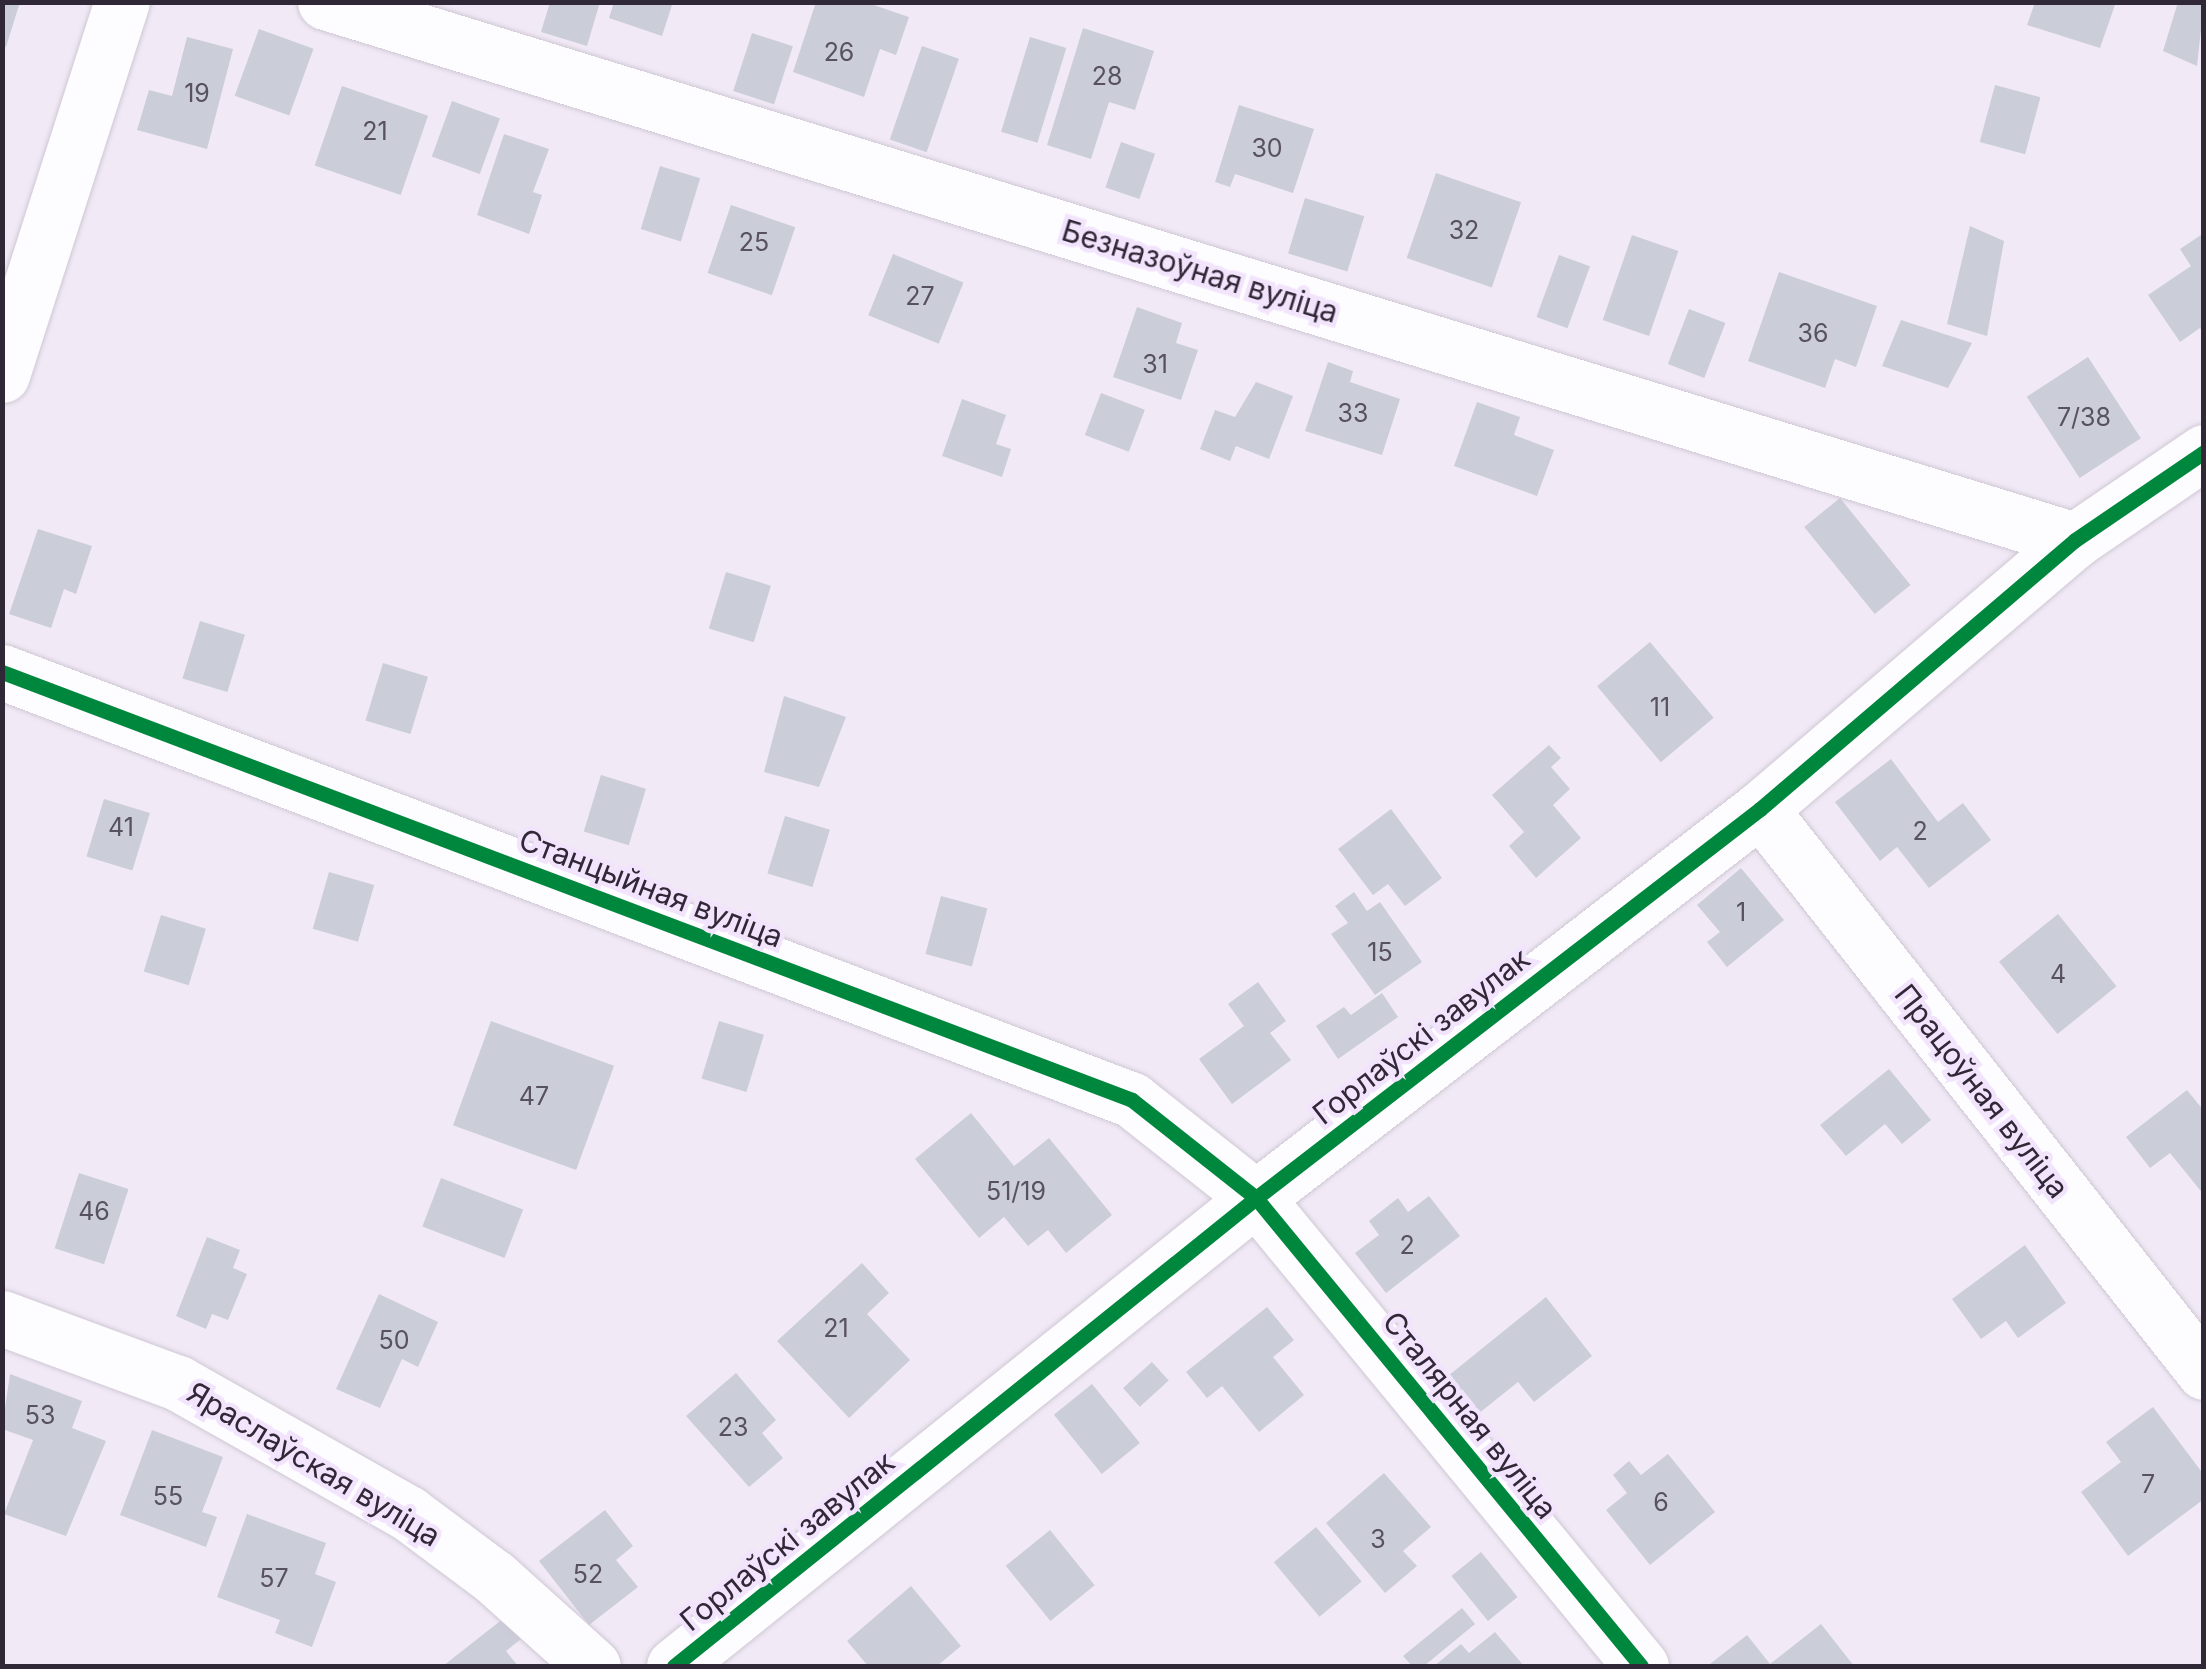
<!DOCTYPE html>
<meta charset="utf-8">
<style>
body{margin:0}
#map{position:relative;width:2206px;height:1669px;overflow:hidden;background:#f1eaf6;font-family:Inter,sans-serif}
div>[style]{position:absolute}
.building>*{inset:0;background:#cbcdd9;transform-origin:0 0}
.roads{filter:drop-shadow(0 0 2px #cfc7d4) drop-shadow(0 0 2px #cfc7d4)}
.minor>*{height:55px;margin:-27.5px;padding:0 27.5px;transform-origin:27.5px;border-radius:27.5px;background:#fdfcfe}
.cycleway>*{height:15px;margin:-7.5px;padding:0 7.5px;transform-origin:7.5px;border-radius:7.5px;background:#00873e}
span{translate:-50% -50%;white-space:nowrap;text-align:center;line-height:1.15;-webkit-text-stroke:9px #f2e4fc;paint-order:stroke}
.number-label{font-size:25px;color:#585160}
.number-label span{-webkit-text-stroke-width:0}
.street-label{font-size:30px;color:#312837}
.frame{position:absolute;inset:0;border:5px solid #312837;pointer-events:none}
</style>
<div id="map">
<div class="building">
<i style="clip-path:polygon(2px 2px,20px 2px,6px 47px,2px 46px)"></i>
<i style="clip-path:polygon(550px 2px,600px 2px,587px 46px,541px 32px)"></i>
<i style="clip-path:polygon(614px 2px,673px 2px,662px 36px,609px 18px)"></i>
<i style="clip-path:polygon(816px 2px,865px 2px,909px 17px,896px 55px,880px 49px,864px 97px,793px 72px)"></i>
<i style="clip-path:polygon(2035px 2px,2116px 2px,2100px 48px,2027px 25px)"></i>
<i style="clip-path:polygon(2178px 2px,2204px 2px,2197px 66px,2163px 51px)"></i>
<i style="clip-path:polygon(1083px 28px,1154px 51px,1135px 110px,1109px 102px,1091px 159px,1047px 145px)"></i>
<i style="left:259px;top:29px;width:58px;height:71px;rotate:20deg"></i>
<i style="left:752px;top:33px;width:43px;height:61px;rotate:18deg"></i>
<i style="clip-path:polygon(187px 37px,233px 49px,207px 149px,137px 130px,149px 90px,172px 96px)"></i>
<i style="left:1030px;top:37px;width:38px;height:99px;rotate:17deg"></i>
<i style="left:922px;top:46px;width:39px;height:99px;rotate:19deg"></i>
<i style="left:1995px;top:85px;width:47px;height:59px;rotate:15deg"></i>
<i style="left:342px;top:86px;width:91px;height:84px;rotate:19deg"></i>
<i style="left:452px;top:101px;width:51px;height:59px;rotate:20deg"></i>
<i style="clip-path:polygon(1239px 105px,1314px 129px,1293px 193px,1235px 174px,1230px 187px,1215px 182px)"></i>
<i style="clip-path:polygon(504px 134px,549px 149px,533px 192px,542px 195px,529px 234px,477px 215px)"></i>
<i style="left:1121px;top:142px;width:36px;height:48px;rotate:19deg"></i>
<i style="left:660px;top:166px;width:42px;height:66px;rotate:17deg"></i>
<i style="left:1436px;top:173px;width:90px;height:90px;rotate:19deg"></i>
<i style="left:1305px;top:198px;width:62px;height:58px;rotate:17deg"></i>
<i style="left:731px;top:205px;width:68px;height:72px;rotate:19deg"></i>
<i style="clip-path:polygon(1970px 226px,2004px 241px,1987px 336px,1947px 324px)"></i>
<i style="clip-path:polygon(2204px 233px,2204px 333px,2200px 328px,2180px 342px,2148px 295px,2191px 266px,2180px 249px)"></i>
<i style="left:1632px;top:235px;width:49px;height:90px;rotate:19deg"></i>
<i style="left:893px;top:254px;width:76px;height:66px;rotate:22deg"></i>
<i style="left:1559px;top:255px;width:33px;height:66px;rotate:20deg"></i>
<i style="clip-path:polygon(1779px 272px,1877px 306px,1856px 367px,1835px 359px,1825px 388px,1748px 361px)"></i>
<i style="clip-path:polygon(1137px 307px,1182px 323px,1176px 343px,1198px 350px,1181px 400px,1113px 377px)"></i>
<i style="left:1689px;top:309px;width:39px;height:59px;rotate:21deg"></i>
<i style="clip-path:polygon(1901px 320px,1972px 343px,1948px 388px,1882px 366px)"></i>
<i style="left:2088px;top:357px;width:97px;height:73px;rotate:57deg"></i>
<i style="clip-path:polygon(1328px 362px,1353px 371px,1350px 382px,1400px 399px,1382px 455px,1305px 431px)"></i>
<i style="clip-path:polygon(1256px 382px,1293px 396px,1269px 459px,1236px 446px,1230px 461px,1200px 449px,1215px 410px,1235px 417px)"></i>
<i style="left:1101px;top:393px;width:47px;height:45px;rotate:21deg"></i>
<i style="clip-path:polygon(962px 399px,1006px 415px,996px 444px,1011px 449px,1002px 477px,942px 456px)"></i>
<i style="clip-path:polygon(1477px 402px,1520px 417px,1514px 435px,1554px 450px,1537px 496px,1454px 466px)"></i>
<i style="left:1840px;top:498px;width:112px;height:46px;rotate:51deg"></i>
<i style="clip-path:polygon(38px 529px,92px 546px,76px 594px,64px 589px,51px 628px,9px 614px)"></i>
<i style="left:726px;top:572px;width:47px;height:59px;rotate:17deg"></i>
<i style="left:200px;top:621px;width:47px;height:60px;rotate:17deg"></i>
<i style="left:1650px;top:642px;width:99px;height:69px;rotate:50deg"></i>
<i style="left:383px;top:663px;width:47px;height:60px;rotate:17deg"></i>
<i style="clip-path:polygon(784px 696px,846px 717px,819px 787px,764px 772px)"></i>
<i style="clip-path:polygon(1549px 745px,1561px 758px,1551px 767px,1570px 789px,1553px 805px,1581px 838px,1536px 878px,1509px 846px,1524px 832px,1492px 795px)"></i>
<i style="clip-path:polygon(1891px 759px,1938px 822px,1963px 803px,1991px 840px,1929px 888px,1897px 847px,1880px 861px,1835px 802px)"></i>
<i style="left:601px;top:775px;width:47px;height:59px;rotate:17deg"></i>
<i style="left:104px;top:799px;width:48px;height:60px;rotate:17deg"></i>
<i style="clip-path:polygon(1391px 809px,1442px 878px,1405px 906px,1388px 884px,1373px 895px,1338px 849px)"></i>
<i style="left:785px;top:816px;width:47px;height:60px;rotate:17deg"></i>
<i style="clip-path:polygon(1741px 868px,1784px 920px,1727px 967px,1707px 942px,1720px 932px,1697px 905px)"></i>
<i style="left:329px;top:872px;width:47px;height:59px;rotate:16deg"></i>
<i style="clip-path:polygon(1354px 892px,1367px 911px,1380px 902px,1422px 962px,1375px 995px,1331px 934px,1348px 923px,1335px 906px)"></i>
<i style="left:941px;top:896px;width:48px;height:60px;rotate:15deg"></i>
<i style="left:2058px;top:914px;width:93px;height:76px;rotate:51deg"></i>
<i style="left:161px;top:915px;width:47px;height:59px;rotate:17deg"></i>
<i style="clip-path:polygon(1258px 982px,1286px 1021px,1270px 1033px,1291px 1060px,1232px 1104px,1199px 1059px,1244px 1026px,1228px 1004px)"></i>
<i style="clip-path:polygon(1382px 993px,1398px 1017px,1338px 1059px,1316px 1026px,1344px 1007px,1351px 1015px)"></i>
<i style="left:491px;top:1021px;width:131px;height:111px;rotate:20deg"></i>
<i style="left:719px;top:1021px;width:47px;height:60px;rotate:17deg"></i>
<i style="clip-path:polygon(1889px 1069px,1931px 1120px,1902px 1144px,1885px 1124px,1846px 1156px,1820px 1125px)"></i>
<i style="clip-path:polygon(2187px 1090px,2204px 1111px,2204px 1195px,2170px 1153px,2150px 1168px,2126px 1137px)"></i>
<i style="clip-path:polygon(971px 1113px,1014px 1166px,1049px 1138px,1112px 1215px,1066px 1253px,1048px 1230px,1028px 1246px,1004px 1217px,979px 1238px,915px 1159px)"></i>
<i style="left:79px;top:1173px;width:52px;height:79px;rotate:18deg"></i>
<i style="left:441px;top:1178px;width:88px;height:52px;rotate:21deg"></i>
<i style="clip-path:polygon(1429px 1196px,1460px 1236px,1386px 1293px,1355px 1253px,1379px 1235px,1369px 1221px,1398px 1198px,1408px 1212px)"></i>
<i style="clip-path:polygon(207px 1237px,240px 1250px,233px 1268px,247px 1274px,228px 1320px,212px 1314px,206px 1329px,176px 1316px)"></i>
<i style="clip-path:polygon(2025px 1245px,2066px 1303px,2018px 1338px,2006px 1321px,1981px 1339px,1952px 1299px)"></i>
<i style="clip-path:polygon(862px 1263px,889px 1293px,867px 1314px,910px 1360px,849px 1418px,777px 1341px)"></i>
<i style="clip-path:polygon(379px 1294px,438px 1322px,418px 1367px,402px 1359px,380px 1408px,336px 1389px)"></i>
<i style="clip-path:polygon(1546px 1297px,1592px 1356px,1534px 1402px,1518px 1382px,1478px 1414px,1448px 1376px)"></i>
<i style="clip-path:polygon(1267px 1307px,1294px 1340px,1273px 1357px,1304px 1395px,1259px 1432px,1222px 1386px,1207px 1398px,1186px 1372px)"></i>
<i style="left:1152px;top:1362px;width:25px;height:39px;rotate:48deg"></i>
<i style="clip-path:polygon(736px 1373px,776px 1420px,762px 1433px,783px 1458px,749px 1487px,686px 1416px)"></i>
<i style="clip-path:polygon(10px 1374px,82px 1401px,72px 1428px,106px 1441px,66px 1536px,4px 1514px,33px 1440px,2px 1429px)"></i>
<i style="left:1092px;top:1384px;width:76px;height:49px;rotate:51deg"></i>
<i style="clip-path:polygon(2153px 1407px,2204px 1475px,2204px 1499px,2128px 1556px,2081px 1492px,2121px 1462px,2106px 1442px)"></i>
<i style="clip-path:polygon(152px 1430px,223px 1457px,202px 1512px,217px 1517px,206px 1547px,120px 1515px)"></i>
<i style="clip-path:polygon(1668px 1454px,1715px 1512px,1650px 1565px,1606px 1510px,1627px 1493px,1613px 1475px,1629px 1461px,1641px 1475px)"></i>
<i style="clip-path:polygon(1384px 1473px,1431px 1527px,1403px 1551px,1417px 1566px,1385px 1593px,1326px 1523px)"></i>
<i style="clip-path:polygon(605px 1510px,633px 1546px,616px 1560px,638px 1587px,589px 1625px,539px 1561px)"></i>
<i style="clip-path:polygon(247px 1514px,326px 1543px,315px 1574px,336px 1582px,312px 1647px,275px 1633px,280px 1620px,217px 1597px)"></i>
<i style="left:1316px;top:1527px;width:71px;height:55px;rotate:50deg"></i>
<i style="left:1050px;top:1530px;width:71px;height:57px;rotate:51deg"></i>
<i style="left:1481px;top:1552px;width:58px;height:38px;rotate:51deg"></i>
<i style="clip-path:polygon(911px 1586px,961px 1646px,937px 1666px,868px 1666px,847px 1641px)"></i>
<i style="clip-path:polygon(1462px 1608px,1475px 1624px,1424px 1666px,1412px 1666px,1403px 1656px)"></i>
<i style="clip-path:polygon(504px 1618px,521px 1639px,506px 1651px,518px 1666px,443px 1666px)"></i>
<i style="clip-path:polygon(1821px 1624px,1854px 1666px,1710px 1664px,1747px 1635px,1770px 1664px)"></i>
<i style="clip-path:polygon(1495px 1632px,1524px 1666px,1434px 1666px,1461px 1644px,1469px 1653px)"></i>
</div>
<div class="roads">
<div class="minor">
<i style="left:325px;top:2px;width:1831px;rotate:17.09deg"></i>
<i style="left:2px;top:375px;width:392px;rotate:-72.2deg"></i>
<i style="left:2px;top:672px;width:1208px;rotate:20.74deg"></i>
<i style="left:1132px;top:1100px;width:158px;rotate:38.3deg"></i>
<i style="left:1256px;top:1198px;width:606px;rotate:50.56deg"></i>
<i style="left:1760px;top:809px;width:717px;rotate:51.74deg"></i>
<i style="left:2px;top:1318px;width:188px;rotate:20.3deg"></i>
<i style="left:178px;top:1383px;width:264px;rotate:29.5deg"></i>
<i style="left:408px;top:1513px;width:107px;rotate:36.7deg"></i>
<i style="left:494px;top:1577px;width:133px;rotate:42deg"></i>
<i style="left:674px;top:1666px;width:747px;rotate:-38.8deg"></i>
<i style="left:1256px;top:1198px;width:637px;rotate:-37.66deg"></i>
<i style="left:1760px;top:809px;width:414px;rotate:-40.5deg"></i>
<i style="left:2075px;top:540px;width:156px;rotate:-34.3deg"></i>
</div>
</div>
<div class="cycleway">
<i style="left:2px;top:672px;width:1208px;rotate:20.74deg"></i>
<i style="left:1132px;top:1100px;width:158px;rotate:38.3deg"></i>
<i style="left:1256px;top:1198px;width:606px;rotate:50.56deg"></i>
<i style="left:674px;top:1666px;width:747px;rotate:-38.8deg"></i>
<i style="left:1256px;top:1198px;width:637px;rotate:-37.66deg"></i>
<i style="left:1760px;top:809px;width:414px;rotate:-40.5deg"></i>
<i style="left:2075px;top:540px;width:156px;rotate:-34.3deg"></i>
</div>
<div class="number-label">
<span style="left:839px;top:52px">26</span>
<span style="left:1107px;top:76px">28</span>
<span style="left:197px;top:93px">19</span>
<span style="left:375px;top:131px">21</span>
<span style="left:1267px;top:148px">30</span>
<span style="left:1464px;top:230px">32</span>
<span style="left:754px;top:242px">25</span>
<span style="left:920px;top:296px">27</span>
<span style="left:1813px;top:333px">36</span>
<span style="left:1155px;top:364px">31</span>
<span style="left:1353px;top:413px">33</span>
<span style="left:2084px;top:417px">7/38</span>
<span style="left:1660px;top:707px">11</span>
<span style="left:121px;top:827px">41</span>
<span style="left:1920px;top:831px">2</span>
<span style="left:1741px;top:912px">1</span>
<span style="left:1380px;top:952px">15</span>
<span style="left:2058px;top:974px">4</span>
<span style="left:534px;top:1096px">47</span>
<span style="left:1016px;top:1191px">51/19</span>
<span style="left:94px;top:1211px">46</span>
<span style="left:1407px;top:1245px">2</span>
<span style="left:836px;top:1328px">21</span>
<span style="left:394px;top:1340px">50</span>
<span style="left:40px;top:1415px">53</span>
<span style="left:733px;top:1427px">23</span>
<span style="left:2148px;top:1484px">7</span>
<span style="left:168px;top:1496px">55</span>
<span style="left:1661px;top:1502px">6</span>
<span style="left:1378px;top:1539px">3</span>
<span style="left:588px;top:1574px">52</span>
<span style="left:274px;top:1578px">57</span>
</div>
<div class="street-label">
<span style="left:1200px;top:271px;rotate:17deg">Безназоўная вуліца</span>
<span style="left:651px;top:888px;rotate:21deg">Станцыйная вуліца</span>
<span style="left:1421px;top:1036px;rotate:-38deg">Горлаўскі завулак</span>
<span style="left:1982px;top:1091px;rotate:52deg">Працоўная вуліца</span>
<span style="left:1470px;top:1415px;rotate:51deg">Сталярная вуліца</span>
<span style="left:314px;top:1464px;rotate:31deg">Яраслаўская вуліца</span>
<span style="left:787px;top:1541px;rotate:-39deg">Горлаўскі завулак</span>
</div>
<div class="frame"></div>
</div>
